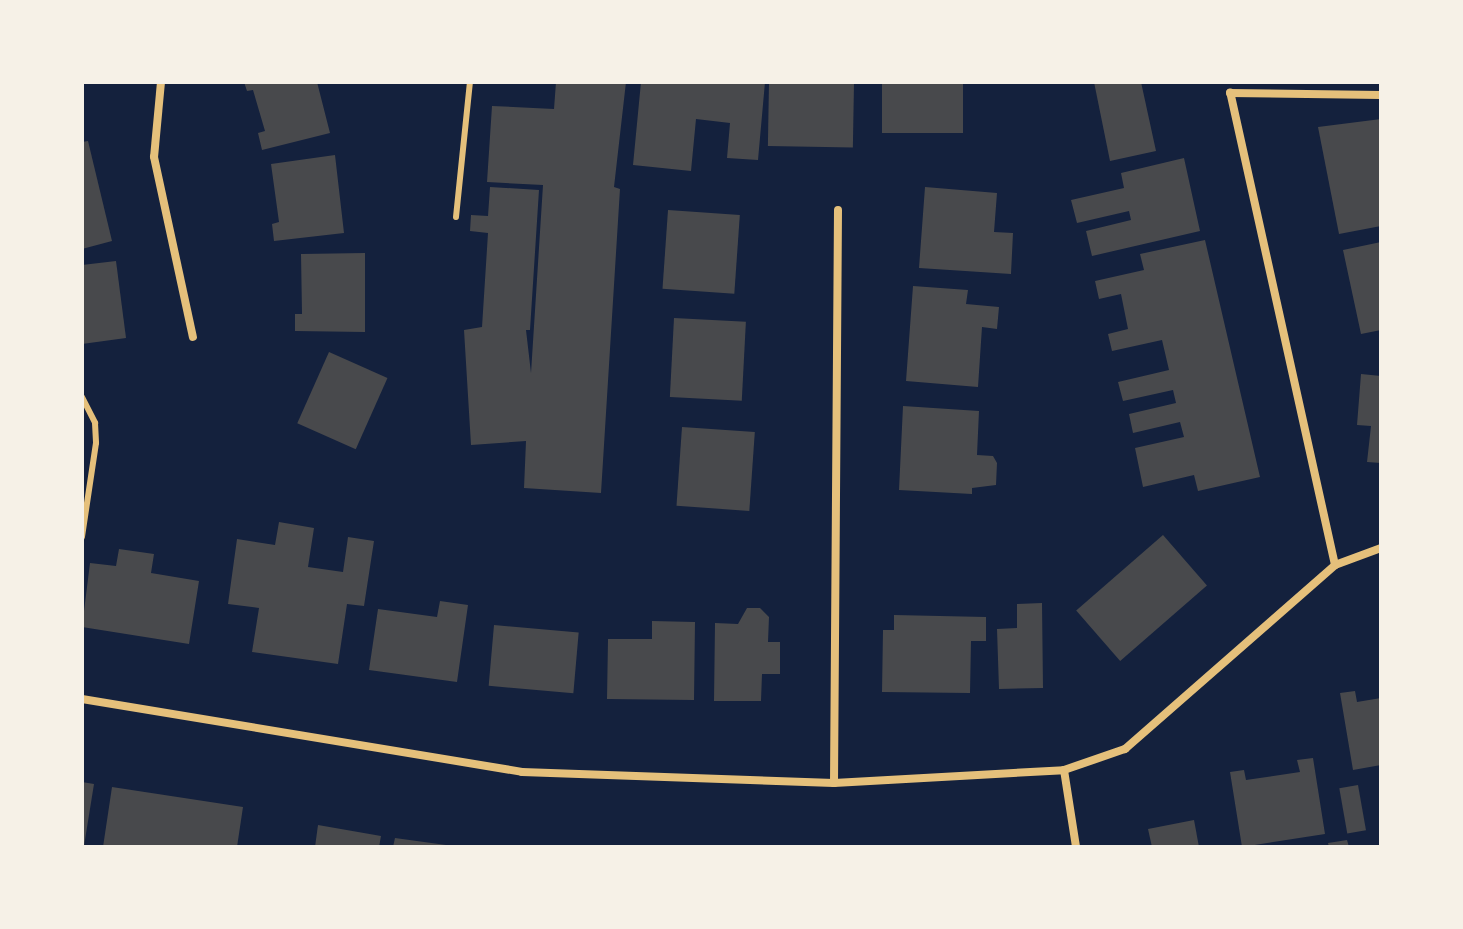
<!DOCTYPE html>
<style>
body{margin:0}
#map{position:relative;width:1463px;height:929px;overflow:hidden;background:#14213d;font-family:Literata,serif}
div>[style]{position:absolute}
.building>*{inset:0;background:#48494c;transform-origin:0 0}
.service>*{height:6px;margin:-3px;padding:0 3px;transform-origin:3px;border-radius:3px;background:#e5c07b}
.minor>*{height:8px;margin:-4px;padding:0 4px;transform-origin:4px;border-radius:4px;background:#e5c07b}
span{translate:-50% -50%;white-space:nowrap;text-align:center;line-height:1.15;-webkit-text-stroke:6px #f6f1e7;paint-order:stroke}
.frame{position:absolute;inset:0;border:84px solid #f6f1e7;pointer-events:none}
</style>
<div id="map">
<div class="building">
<i style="clip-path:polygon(244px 82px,317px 82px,330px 133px,262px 150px,258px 133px,265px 131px,253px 90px,247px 91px)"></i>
<i style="clip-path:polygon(556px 82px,626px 82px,614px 187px,620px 189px,601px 493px,524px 488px,526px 441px,471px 445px,464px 330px,482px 327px,488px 233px,470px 231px,471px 215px,488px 216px,490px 187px,539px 190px,530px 330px,526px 330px,531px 373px,543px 185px,487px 182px,492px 106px,554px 109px)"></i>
<i style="clip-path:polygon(641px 82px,765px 82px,758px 160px,727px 158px,730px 123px,696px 119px,691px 171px,633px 165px)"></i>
<i style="left:769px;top:82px;width:85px;height:64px;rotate:1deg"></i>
<i style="left:882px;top:82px;width:81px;height:51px"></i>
<i style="clip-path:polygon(1094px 82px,1141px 82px,1156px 151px,1110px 161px)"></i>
<i style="clip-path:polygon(1381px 119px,1381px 226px,1339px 234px,1318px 127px)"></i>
<i style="clip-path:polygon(88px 141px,112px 241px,82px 249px,82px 142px)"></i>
<i style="clip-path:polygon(335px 155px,344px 233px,274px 241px,272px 224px,279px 222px,271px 164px)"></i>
<i style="clip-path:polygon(1184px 158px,1200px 231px,1092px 256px,1086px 231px,1131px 220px,1129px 211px,1077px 223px,1071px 200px,1124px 188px,1121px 173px)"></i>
<i style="clip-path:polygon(925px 187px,997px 193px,994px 232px,1013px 233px,1011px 274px,919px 268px)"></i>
<i style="left:668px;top:210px;width:72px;height:79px;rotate:4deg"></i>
<i style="clip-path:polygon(1205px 240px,1260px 477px,1198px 491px,1194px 475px,1143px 487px,1135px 448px,1184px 437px,1180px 422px,1133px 433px,1129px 414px,1176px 403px,1173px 390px,1123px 401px,1118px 382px,1169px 370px,1162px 340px,1112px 351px,1108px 334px,1128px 329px,1121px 294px,1099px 299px,1095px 281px,1144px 270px,1140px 254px)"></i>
<i style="clip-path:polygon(1381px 242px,1381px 330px,1361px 334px,1343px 250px)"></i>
<i style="clip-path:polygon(365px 253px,365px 332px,295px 331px,295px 314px,302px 314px,301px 254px)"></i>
<i style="clip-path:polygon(116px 261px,126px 338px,82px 344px,82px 265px)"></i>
<i style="clip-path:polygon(913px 286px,968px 290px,966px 304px,999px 307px,997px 329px,982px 327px,978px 387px,906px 381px)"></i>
<i style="left:674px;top:318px;width:72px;height:79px;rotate:3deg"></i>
<i style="left:329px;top:352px;width:64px;height:78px;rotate:24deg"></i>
<i style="clip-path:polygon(1361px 374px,1381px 376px,1381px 463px,1367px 462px,1371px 426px,1357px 425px)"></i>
<i style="clip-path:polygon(903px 406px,979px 411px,977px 455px,993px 456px,997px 463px,996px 485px,972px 488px,972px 494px,899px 490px)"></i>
<i style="left:682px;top:427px;width:73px;height:79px;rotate:4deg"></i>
<i style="clip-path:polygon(279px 522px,314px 528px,308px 567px,343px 572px,348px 537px,374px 541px,364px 606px,347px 604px,338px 664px,252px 652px,259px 608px,228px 604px,237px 539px,275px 545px)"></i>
<i style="left:1163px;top:535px;width:67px;height:115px;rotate:49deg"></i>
<i style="clip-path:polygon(119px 549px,154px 554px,151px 573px,199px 581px,189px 644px,82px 627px,90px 563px,116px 566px)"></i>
<i style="clip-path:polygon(440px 601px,468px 605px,457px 682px,369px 670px,378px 609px,437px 617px)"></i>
<i style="clip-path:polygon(1042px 603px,1043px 688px,999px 689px,997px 629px,1017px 628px,1017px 604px)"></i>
<i style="clip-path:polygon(747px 608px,760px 608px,769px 617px,768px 642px,780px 642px,780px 674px,762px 674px,761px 701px,714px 701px,715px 623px,738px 624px)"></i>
<i style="clip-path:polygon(894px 615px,986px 617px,986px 641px,971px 641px,970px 693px,882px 692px,883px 630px,894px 630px)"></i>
<i style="clip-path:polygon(652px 621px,695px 622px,694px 700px,607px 699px,608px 639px,652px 639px)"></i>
<i style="left:494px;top:625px;width:85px;height:61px;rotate:5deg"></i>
<i style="clip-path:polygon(1355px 691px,1357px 702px,1381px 698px,1381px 765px,1353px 770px,1340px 693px)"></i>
<i style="clip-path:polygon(1313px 758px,1325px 834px,1242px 847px,1230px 772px,1244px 770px,1246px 780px,1300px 772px,1297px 760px)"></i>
<i style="clip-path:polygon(82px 782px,94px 784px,84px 846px,82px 846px)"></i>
<i style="left:1358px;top:785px;width:46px;height:19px;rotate:80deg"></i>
<i style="clip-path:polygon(112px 787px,243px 807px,237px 847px,103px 847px)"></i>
<i style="clip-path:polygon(1194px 820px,1199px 847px,1152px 847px,1148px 829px)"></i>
<i style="clip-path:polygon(318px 825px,381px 836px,379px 847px,315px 847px)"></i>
<i style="clip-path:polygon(395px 838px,446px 845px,446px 847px,393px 847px)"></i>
<i style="clip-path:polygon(1347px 840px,1349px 847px,1329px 847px,1328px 843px)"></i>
</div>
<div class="service">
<i style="left:456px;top:217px;width:136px;rotate:-84.1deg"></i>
<i style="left:82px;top:397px;width:29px;rotate:63deg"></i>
<i style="left:95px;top:423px;width:20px;rotate:87deg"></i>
<i style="left:96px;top:443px;width:95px;rotate:98.5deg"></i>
</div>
<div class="minor">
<i style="left:161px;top:82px;width:75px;rotate:95.3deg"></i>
<i style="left:154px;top:157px;width:184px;rotate:77.8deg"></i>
<i style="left:1335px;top:565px;width:484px;rotate:-102.5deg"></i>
<i style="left:1230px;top:93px;width:151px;rotate:0.8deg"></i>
<i style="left:82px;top:699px;width:446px;rotate:9.4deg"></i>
<i style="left:522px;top:772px;width:312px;rotate:2deg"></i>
<i style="left:834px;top:783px;width:230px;rotate:-3.2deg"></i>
<i style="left:1064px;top:770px;width:65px;rotate:-19deg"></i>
<i style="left:1125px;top:749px;width:279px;rotate:-41.2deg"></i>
<i style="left:1335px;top:565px;width:49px;rotate:-20.3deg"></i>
<i style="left:1064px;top:770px;width:78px;rotate:81.1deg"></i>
<i style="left:834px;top:783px;width:573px;rotate:-89.6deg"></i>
</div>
<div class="frame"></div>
</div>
